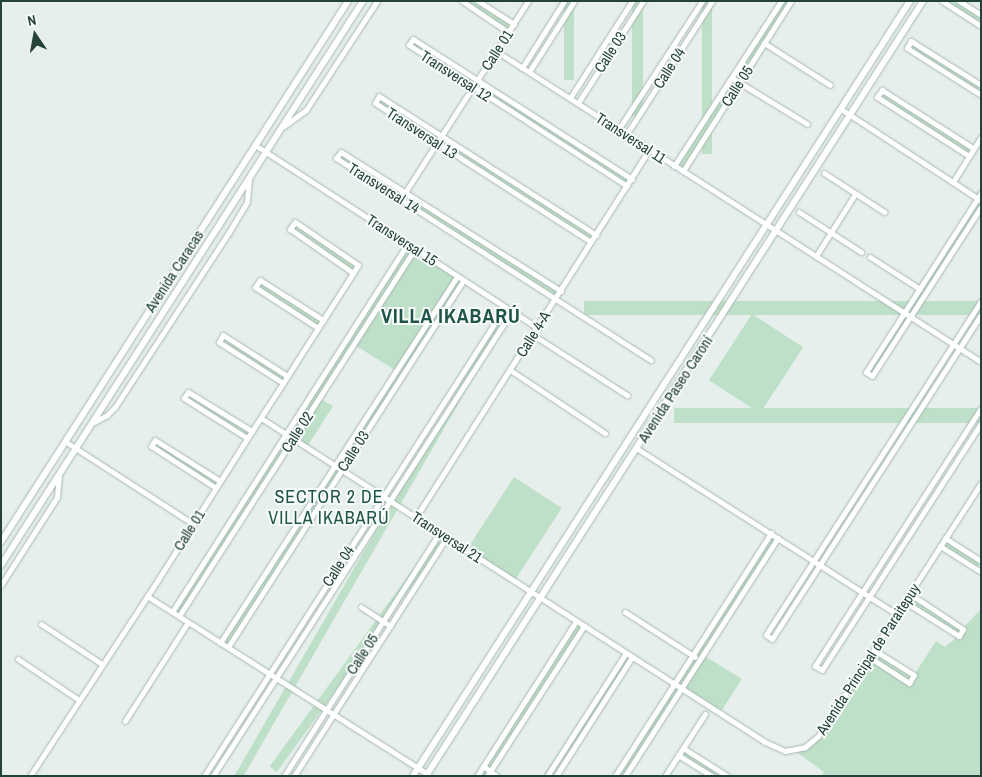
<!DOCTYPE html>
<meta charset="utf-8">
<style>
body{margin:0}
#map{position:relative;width:982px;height:777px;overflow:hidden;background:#e6efeb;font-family:"Archivo Narrow",sans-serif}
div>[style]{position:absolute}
.green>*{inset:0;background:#bfe0c8;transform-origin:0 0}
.roads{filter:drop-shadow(0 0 1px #a8b8b2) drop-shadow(0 0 1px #a8b8b2)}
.minor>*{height:5px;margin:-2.5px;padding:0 2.5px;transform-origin:2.5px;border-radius:2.5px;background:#fff}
.tertiary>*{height:6px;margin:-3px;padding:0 3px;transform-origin:3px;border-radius:3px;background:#fff}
span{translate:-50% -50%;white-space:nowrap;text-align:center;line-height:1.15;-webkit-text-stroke:4px #f7fbf9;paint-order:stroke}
.street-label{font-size:15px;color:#24423a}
.quarter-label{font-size:18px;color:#1f5548;letter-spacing:1px}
.district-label{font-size:20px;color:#1f5548;font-weight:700;letter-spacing:1px}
.frame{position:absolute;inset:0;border:2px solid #24423a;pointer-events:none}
.north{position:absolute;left:10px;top:10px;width:50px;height:50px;-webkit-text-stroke:4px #f7fbf9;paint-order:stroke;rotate:348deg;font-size:14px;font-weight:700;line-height:20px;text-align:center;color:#24423a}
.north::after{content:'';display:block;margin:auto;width:18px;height:22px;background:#24423a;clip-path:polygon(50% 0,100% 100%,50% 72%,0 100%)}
</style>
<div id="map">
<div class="green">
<i style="clip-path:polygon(462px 1px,478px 1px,514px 24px,508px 32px)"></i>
<i style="left:564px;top:1px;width:10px;height:79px"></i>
<i style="left:632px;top:1px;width:11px;height:115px"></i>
<i style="left:702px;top:1px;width:10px;height:153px"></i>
<i style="clip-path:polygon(781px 1px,791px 1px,683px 171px,674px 166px)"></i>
<i style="clip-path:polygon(942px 1px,959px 1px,981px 15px,981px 26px)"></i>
<i style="clip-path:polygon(413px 39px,632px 179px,627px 186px,409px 45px)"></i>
<i style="left:911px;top:41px;width:83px;height:8px;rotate:32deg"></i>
<i style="left:882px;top:90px;width:108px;height:9px;rotate:33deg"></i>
<i style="left:379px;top:96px;width:258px;height:8px;rotate:33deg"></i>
<i style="left:341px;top:152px;width:260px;height:8px;rotate:32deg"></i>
<i style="clip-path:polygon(981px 193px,981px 208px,872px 376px,866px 372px)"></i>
<i style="left:295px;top:222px;width:76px;height:9px;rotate:34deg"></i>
<i style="clip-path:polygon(407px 244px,464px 280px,227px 647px,220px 643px,395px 370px,353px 344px,319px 398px,333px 406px,307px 447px,293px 438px,179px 616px,172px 612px)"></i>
<i style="left:260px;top:280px;width:75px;height:9px;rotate:32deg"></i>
<i style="left:981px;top:301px;width:14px;height:397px;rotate:90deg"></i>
<i style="left:505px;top:307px;width:8px;height:557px;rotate:30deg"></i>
<i style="left:752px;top:314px;width:61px;height:79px;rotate:33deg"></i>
<i style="left:223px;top:335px;width:76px;height:8px;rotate:33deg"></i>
<i style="left:188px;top:392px;width:74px;height:7px;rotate:32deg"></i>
<i style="left:981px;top:408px;width:15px;height:307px;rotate:90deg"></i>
<i style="clip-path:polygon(155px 440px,220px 481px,215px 488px,151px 446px)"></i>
<i style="left:514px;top:477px;width:57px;height:87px;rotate:33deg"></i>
<i style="left:440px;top:532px;width:9px;height:290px;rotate:36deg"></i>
<i style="clip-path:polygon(771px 533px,778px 538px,703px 655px,742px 679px,720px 713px,681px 688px,625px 776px,615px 776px)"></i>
<i style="left:945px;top:538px;width:43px;height:9px;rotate:33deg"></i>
<i style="clip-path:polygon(910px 594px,963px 628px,981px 609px,981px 776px,821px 776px,824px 772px,795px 751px,811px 744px,874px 650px,914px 675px,936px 641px,945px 647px,958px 636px,905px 602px)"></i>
<i style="left:576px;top:621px;width:9px;height:184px;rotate:32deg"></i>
<i style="left:626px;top:653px;width:7px;height:146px;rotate:34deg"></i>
<i style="clip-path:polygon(683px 748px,727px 776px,712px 776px,679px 755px)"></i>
</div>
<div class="roads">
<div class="minor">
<i style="left:462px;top:1px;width:55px;rotate:34deg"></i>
<i style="left:478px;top:1px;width:43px;rotate:32.6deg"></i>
<i style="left:942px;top:1px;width:46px;rotate:32.7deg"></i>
<i style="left:959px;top:1px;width:26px;rotate:32deg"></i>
<i style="left:764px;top:43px;width:78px;rotate:32.5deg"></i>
<i style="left:496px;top:51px;width:576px;rotate:32.67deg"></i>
<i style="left:522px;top:68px;width:79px;rotate:-57.9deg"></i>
<i style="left:529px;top:72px;width:84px;rotate:-57.6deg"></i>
<i style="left:732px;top:78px;width:88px;rotate:31.5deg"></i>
<i style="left:981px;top:85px;width:83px;rotate:-147.8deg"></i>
<i style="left:911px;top:41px;width:8px;rotate:120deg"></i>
<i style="left:907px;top:48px;width:88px;rotate:32.4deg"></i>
<i style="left:570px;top:98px;width:115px;rotate:-57.4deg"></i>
<i style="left:578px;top:103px;width:121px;rotate:-57.5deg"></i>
<i style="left:841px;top:109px;width:166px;rotate:33.2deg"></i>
<i style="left:284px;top:126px;width:27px;rotate:-36deg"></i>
<i style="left:306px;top:110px;width:130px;rotate:-56.9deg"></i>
<i style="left:618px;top:130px;width:154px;rotate:-56.9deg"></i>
<i style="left:626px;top:135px;width:159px;rotate:-57.3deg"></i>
<i style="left:255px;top:145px;width:337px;rotate:32.9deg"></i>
<i style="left:969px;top:156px;width:109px;rotate:-147.3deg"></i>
<i style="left:877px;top:97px;width:9px;rotate:-54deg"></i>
<i style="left:882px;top:90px;width:108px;rotate:32.5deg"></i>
<i style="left:674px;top:166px;width:197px;rotate:-57deg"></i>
<i style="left:683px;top:171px;width:201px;rotate:-57.6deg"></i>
<i style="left:824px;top:173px;width:72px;rotate:33deg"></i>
<i style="left:953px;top:182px;width:53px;rotate:-58.1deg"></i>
<i style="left:627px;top:186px;width:260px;rotate:-147.1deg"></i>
<i style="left:409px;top:45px;width:7px;rotate:-56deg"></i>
<i style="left:413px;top:39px;width:260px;rotate:32.6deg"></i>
<i style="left:981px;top:193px;width:213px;rotate:122.7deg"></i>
<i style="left:866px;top:372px;width:7px;rotate:34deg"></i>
<i style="left:872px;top:376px;width:201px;rotate:-57.2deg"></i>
<i style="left:404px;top:194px;width:229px;rotate:-57.3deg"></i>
<i style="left:799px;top:212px;width:74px;rotate:32.8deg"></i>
<i style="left:591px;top:242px;width:257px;rotate:-147.2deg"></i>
<i style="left:375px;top:103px;width:8px;rotate:-60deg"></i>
<i style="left:379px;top:96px;width:258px;rotate:32.6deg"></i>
<i style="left:816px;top:256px;width:73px;rotate:-57.8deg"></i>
<i style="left:870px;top:257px;width:59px;rotate:32.6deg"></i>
<i style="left:561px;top:291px;width:260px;rotate:-147.7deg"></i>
<i style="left:341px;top:152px;width:8px;rotate:130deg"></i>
<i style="left:336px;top:158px;width:374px;rotate:32.7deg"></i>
<i style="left:981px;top:301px;width:397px;rotate:122.8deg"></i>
<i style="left:766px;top:635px;width:7px;rotate:34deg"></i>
<i style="left:772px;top:639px;width:386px;rotate:-57.2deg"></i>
<i style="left:318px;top:328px;width:75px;rotate:-146.9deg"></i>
<i style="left:255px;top:287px;width:9px;rotate:-54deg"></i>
<i style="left:260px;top:280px;width:75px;rotate:32.4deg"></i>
<i style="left:533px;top:335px;width:112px;rotate:32.6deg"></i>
<i style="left:510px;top:370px;width:114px;rotate:33.6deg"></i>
<i style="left:283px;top:383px;width:76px;rotate:-147.4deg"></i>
<i style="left:219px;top:342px;width:8px;rotate:-60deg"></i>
<i style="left:223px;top:335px;width:76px;rotate:32.6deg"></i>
<i style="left:981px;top:408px;width:307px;rotate:122.8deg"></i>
<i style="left:815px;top:666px;width:8px;rotate:30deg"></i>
<i style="left:822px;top:670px;width:294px;rotate:-57.2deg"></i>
<i style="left:261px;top:418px;width:599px;rotate:32.74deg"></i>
<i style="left:765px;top:742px;width:22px;rotate:24deg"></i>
<i style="left:785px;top:751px;width:20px;rotate:-11deg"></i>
<i style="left:805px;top:747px;width:17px;rotate:-40deg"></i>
<i style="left:818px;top:736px;width:301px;rotate:-57.2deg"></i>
<i style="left:94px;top:422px;width:15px;rotate:-28deg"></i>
<i style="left:107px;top:415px;width:11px;rotate:-45deg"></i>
<i style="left:115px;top:407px;width:209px;rotate:-56.9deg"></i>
<i style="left:229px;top:232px;width:35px;rotate:-59deg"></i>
<i style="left:247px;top:202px;width:22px;rotate:-85deg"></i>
<i style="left:247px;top:438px;width:75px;rotate:-147.6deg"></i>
<i style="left:184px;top:398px;width:7px;rotate:-56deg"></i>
<i style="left:188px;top:392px;width:75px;rotate:31.4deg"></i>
<i style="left:66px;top:442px;width:151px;rotate:32.8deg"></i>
<i style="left:636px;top:448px;width:309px;rotate:32.5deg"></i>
<i style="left:216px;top:488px;width:77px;rotate:-147.1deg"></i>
<i style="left:151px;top:446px;width:7px;rotate:-56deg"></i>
<i style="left:155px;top:440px;width:77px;rotate:32.2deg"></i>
<i style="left:416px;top:517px;width:435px;rotate:-57.6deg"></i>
<i style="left:945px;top:538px;width:43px;rotate:32.6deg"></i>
<i style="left:940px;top:546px;width:49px;rotate:32.4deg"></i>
<i style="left:1px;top:585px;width:104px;rotate:-57.5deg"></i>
<i style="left:57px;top:497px;width:22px;rotate:-85deg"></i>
<i style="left:147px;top:596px;width:332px;rotate:32.4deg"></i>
<i style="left:905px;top:602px;width:64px;rotate:32.2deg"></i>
<i style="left:959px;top:636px;width:8px;rotate:-60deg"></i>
<i style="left:963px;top:629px;width:64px;rotate:-146.6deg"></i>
<i style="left:361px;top:607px;width:35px;rotate:33deg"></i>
<i style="left:172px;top:612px;width:437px;rotate:-57.4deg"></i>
<i style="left:625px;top:612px;width:83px;rotate:32.7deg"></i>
<i style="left:179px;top:616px;width:436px;rotate:-57.3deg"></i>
<i style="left:41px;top:624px;width:73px;rotate:33.3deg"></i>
<i style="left:220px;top:643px;width:437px;rotate:-57.1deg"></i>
<i style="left:228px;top:647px;width:436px;rotate:-57.3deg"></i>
<i style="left:869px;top:657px;width:48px;rotate:33deg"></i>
<i style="left:909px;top:683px;width:9px;rotate:-58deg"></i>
<i style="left:914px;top:675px;width:47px;rotate:-148deg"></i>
<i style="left:18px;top:659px;width:73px;rotate:33.9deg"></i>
<i style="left:125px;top:721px;width:117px;rotate:-57.5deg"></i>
<i style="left:683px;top:748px;width:52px;rotate:32.5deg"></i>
<i style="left:678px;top:755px;width:40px;rotate:32deg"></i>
<i style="left:483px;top:766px;width:17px;rotate:36deg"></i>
<i style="left:30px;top:776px;width:236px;rotate:-56.9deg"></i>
<i style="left:159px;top:578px;width:174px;rotate:-57.7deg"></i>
<i style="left:252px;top:431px;width:57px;rotate:-57.1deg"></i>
<i style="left:283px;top:383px;width:130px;rotate:-57.5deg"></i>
<i style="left:353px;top:273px;width:9px;rotate:-58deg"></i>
<i style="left:358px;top:265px;width:76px;rotate:-145.7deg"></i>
<i style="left:295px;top:222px;width:9px;rotate:126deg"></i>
<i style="left:290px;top:229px;width:77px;rotate:34.9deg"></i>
<i style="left:204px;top:776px;width:557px;rotate:-57.31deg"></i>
<i style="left:213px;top:776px;width:553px;rotate:-57.26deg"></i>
<i style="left:284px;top:776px;width:290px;rotate:-57.4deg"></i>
<i style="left:294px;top:776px;width:284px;rotate:-57.4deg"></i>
<i style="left:477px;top:776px;width:184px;rotate:-57.4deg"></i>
<i style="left:487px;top:776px;width:179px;rotate:-57.1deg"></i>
<i style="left:547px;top:776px;width:146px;rotate:-57.3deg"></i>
<i style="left:556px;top:776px;width:141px;rotate:-57.4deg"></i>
<i style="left:615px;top:776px;width:289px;rotate:-57.3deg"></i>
<i style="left:625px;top:776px;width:283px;rotate:-57.3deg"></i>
<i style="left:665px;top:776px;width:74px;rotate:-57.2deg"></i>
</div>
<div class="tertiary">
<i style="left:1px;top:542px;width:643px;rotate:-57.32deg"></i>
<i style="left:1px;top:565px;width:670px;rotate:-57.31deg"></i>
<i style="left:413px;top:776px;width:921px;rotate:-57.33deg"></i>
<i style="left:426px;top:776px;width:921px;rotate:-57.33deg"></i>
</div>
</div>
<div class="street-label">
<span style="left:497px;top:50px;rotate:-57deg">Calle 01</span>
<span style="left:610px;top:52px;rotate:-57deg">Calle 03</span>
<span style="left:669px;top:68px;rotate:-57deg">Calle 04</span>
<span style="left:456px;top:76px;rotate:33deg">Transversal 12</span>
<span style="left:737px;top:86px;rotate:-57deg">Calle 05</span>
<span style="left:422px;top:133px;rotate:33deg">Transversal 13</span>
<span style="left:631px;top:138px;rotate:33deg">Transversal 11</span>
<span style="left:384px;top:188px;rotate:32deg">Transversal 14</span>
<span style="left:402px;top:240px;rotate:33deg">Transversal 15</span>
<span style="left:174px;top:271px;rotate:-57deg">Avenida Caracas</span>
<span style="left:533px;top:334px;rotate:-58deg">Calle 4-A</span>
<span style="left:675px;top:389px;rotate:-57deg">Avenida Paseo Caroní</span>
<span style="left:297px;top:432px;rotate:-57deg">Calle 02</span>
<span style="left:353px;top:451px;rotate:-57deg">Calle 03</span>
<span style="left:189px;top:530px;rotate:-58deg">Calle 01</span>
<span style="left:447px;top:537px;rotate:33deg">Transversal 21</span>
<span style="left:338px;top:566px;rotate:-57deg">Calle 04</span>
<span style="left:362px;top:654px;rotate:-57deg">Calle 05</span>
<span style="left:868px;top:659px;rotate:-57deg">Avenida Principal de Paraitepuy</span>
</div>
<div class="quarter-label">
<span style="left:329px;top:508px">SECTOR 2 DE<br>VILLA IKABARÚ</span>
</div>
<div class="district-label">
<span style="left:451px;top:315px">VILLA IKABARÚ</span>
</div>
<div class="frame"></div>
<div class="north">N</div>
</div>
